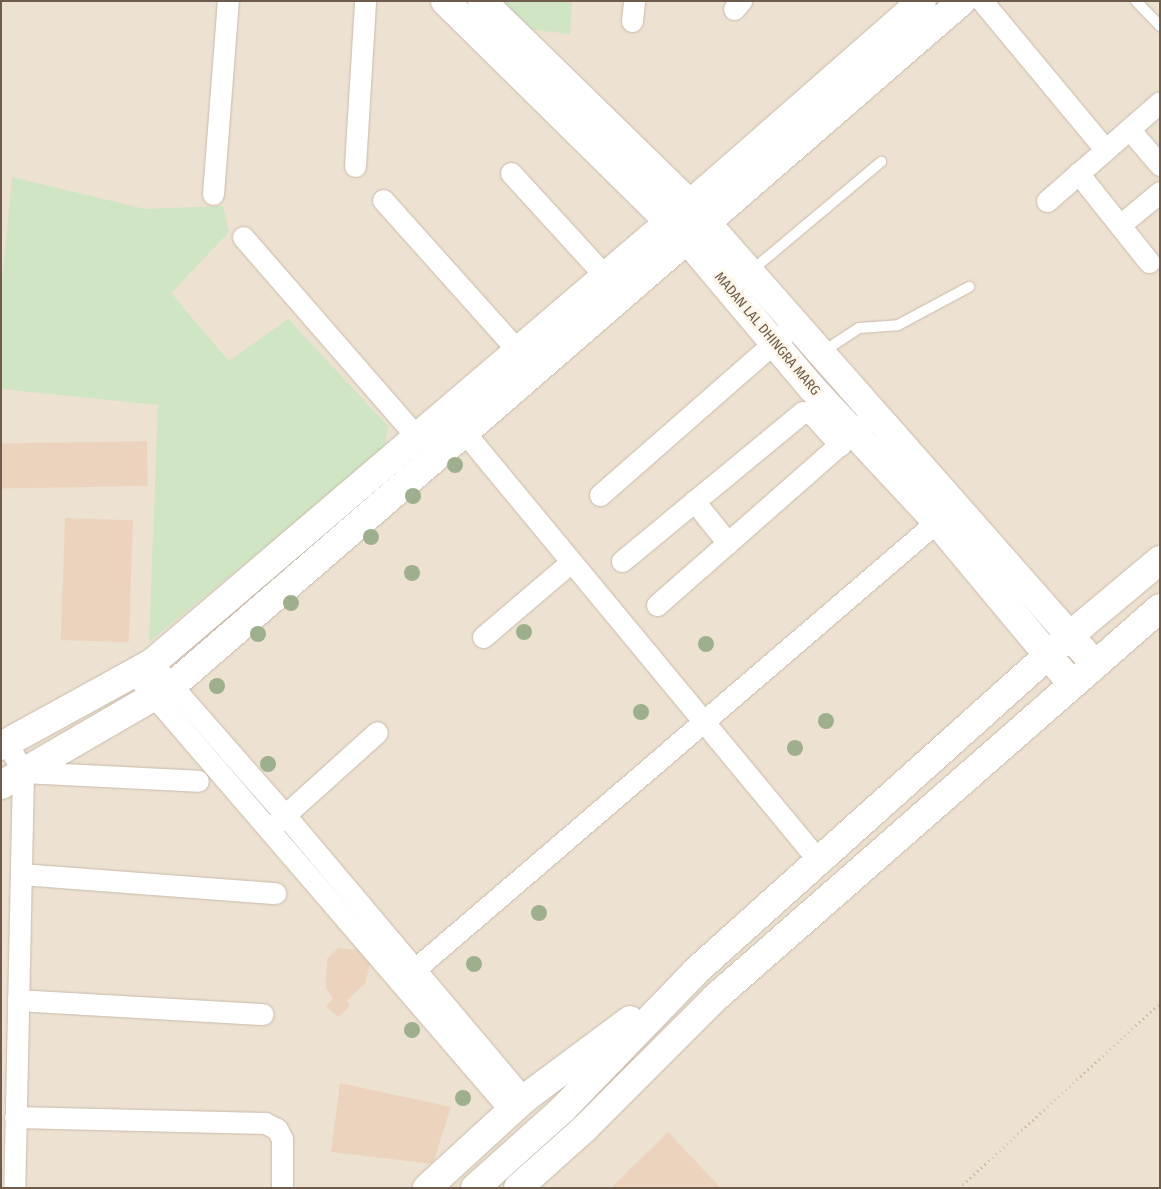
<!DOCTYPE html>
<style>
body{margin:0}
#map{position:relative;width:1161px;height:1189px;overflow:hidden;background:#f9f2e3;font-family:"Fira Sans Condensed",sans-serif}
div>[style]{position:absolute}
.residential>*{inset:0;background:#ede2d1;transform-origin:0 0}
.green>*{inset:0;background:#cfe5c4}
.building>*{inset:0;background:#ecd3be;transform-origin:0 0}
.path>*{height:3px;margin-top:-1.5px;transform-origin:0;background:repeating-linear-gradient(90deg,#d0b7a2 0 1px,transparent 0 5px)}
.roads{filter:drop-shadow(0 0 1px #c8baab) drop-shadow(0 0 1px #c8baab)}
.lane>*{height:10px;margin:-5px;padding:0 5px;transform-origin:5px;border-radius:5px;background:#fff}
.street>*{height:21px;margin:-10.5px;padding:0 10.5px;transform-origin:10.5px;border-radius:10.5px;background:#fff}
.secondary>*{height:28px;margin:-14px;padding:0 14px;transform-origin:14px;border-radius:14px;background:#fff}
.trees>*{width:16px;height:16px;margin:-8px;border-radius:50%;background:#9eaf8e}
span{translate:-50% -50%;white-space:nowrap;text-align:center;line-height:1.15;-webkit-text-stroke:5px #fdf6e9;paint-order:stroke}
.street-label{font-size:14px;color:#6e5b4c}
.frame{position:absolute;inset:0;border:2px solid #6e5b4c;pointer-events:none}
</style>
<div id="map">
<div class="residential">
<i style="left:1px;top:1px;width:1159px;height:1187px"></i>
</div>
<div class="green">
<i style="clip-path:polygon(498px 1px,572px 1px,570px 34px,526px 29px)"></i>
<i style="clip-path:polygon(12px 177px,145px 209px,223px 206px,229px 232px,171px 293px,229px 361px,288px 319px,388px 426px,384px 450px,149px 642px,158px 405px,1px 389px,1px 292px)"></i>
</div>
<div class="building">
<i style="left:147px;top:441px;width:45px;height:146px;rotate:89deg"></i>
<i style="left:65px;top:518px;width:68px;height:122px;rotate:2deg"></i>
<i style="clip-path:polygon(338px 948px,358px 950px,370px 964px,365px 984px,347px 1000px,350px 1006px,338px 1017px,326px 1006px,333px 999px,326px 988px,327px 959px)"></i>
<i style="clip-path:polygon(340px 1083px,451px 1107px,433px 1164px,331px 1152px)"></i>
<i style="clip-path:polygon(668px 1132px,721px 1188px,611px 1188px)"></i>
</div>
<div class="path">
<i style="left:959px;top:1188px;width:273px;rotate:-42.6deg"></i>
</div>
<div class="roads">
<div class="lane">
<i style="left:1136px;top:1px;width:35px;rotate:46deg"></i>
<i style="left:751px;top:271px;width:170px;rotate:-40deg"></i>
<i style="left:821px;top:353px;width:45px;rotate:-33.3deg"></i>
<i style="left:859px;top:328px;width:39px;rotate:-4deg"></i>
<i style="left:898px;top:325px;width:81px;rotate:-28.2deg"></i>
</div>
<div class="street">
<i style="left:982px;top:1px;width:192px;rotate:50.3deg"></i>
<i style="left:734px;top:9px;width:11px;rotate:-49deg"></i>
<i style="left:632px;top:21px;width:20px;rotate:-84deg"></i>
<i style="left:1129px;top:129px;width:48px;rotate:49.3deg"></i>
<i style="left:355px;top:166px;width:165px;rotate:-86.5deg"></i>
<i style="left:511px;top:173px;width:138px;rotate:47.6deg"></i>
<i style="left:1078px;top:173px;width:114px;rotate:51.4deg"></i>
<i style="left:213px;top:194px;width:194px;rotate:-85.6deg"></i>
<i style="left:383px;top:200px;width:201px;rotate:48.2deg"></i>
<i style="left:1047px;top:201px;width:150px;rotate:-41.2deg"></i>
<i style="left:1120px;top:225px;width:52px;rotate:-39.5deg"></i>
<i style="left:243px;top:237px;width:265px;rotate:49deg"></i>
<i style="left:465px;top:433px;width:555px;rotate:50.41deg"></i>
<i style="left:600px;top:495px;width:259px;rotate:-41.2deg"></i>
<i style="left:694px;top:501px;width:54px;rotate:51deg"></i>
<i style="left:622px;top:561px;width:234px;rotate:-39.5deg"></i>
<i style="left:803px;top:412px;width:9px;rotate:13deg"></i>
<i style="left:812px;top:414px;width:42px;rotate:47.9deg"></i>
<i style="left:657px;top:605px;width:288px;rotate:-41.3deg"></i>
<i style="left:483px;top:637px;width:116px;rotate:-40.4deg"></i>
<i style="left:152px;top:663px;width:202px;rotate:48.8deg"></i>
<i style="left:285px;top:815px;width:371px;rotate:49.9deg"></i>
<i style="left:134px;top:673px;width:578px;rotate:49.28deg"></i>
<i style="left:7px;top:743px;width:33px;rotate:61deg"></i>
<i style="left:23px;top:772px;width:416px;rotate:91.2deg"></i>
<i style="left:23px;top:772px;width:175px;rotate:2.9deg"></i>
<i style="left:275px;top:824px;width:137px;rotate:-42deg"></i>
<i style="left:21px;top:874px;width:255px;rotate:4.3deg"></i>
<i style="left:400px;top:982px;width:722px;rotate:-40.62deg"></i>
<i style="left:18px;top:1000px;width:245px;rotate:3.3deg"></i>
<i style="left:15px;top:1117px;width:250px;rotate:1.4deg"></i>
<i style="left:265px;top:1123px;width:13px;rotate:27deg"></i>
<i style="left:277px;top:1129px;width:11px;rotate:63deg"></i>
<i style="left:282px;top:1139px;width:49px;rotate:90deg"></i>
</div>
<div class="secondary">
<i style="left:445px;top:1px;width:342px;rotate:44.6deg"></i>
<i style="left:688px;top:241px;width:191px;rotate:49.9deg"></i>
<i style="left:811px;top:387px;width:185px;rotate:47deg"></i>
<i style="left:937px;top:522px;width:209px;rotate:50.2deg"></i>
<i style="left:482px;top:1px;width:291px;rotate:44.3deg"></i>
<i style="left:690px;top:204px;width:611px;rotate:48.65deg"></i>
<i style="left:1px;top:746px;width:172px;rotate:-28.8deg"></i>
<i style="left:152px;top:663px;width:707px;rotate:-40.47deg"></i>
<i style="left:690px;top:204px;width:308px;rotate:-41.2deg"></i>
<i style="left:1px;top:785px;width:198px;rotate:-30.1deg"></i>
<i style="left:172px;top:686px;width:1046px;rotate:-40.93deg"></i>
<i style="left:427px;top:1188px;width:132px;rotate:-42.5deg"></i>
<i style="left:524px;top:1099px;width:132px;rotate:-36.7deg"></i>
<i style="left:475px;top:1188px;width:117px;rotate:-41.9deg"></i>
<i style="left:562px;top:1110px;width:193px;rotate:-46deg"></i>
<i style="left:696px;top:971px;width:500px;rotate:-41.9deg"></i>
<i style="left:1068px;top:637px;width:120px;rotate:-39.9deg"></i>
<i style="left:518px;top:1188px;width:89px;rotate:-41.8deg"></i>
<i style="left:584px;top:1129px;width:187px;rotate:-45deg"></i>
<i style="left:716px;top:997px;width:590px;rotate:-41.22deg"></i>
</div>
</div>
<div class="trees">
<i style="left:455px;top:465px"></i>
<i style="left:413px;top:496px"></i>
<i style="left:371px;top:537px"></i>
<i style="left:412px;top:573px"></i>
<i style="left:291px;top:603px"></i>
<i style="left:524px;top:632px"></i>
<i style="left:258px;top:634px"></i>
<i style="left:706px;top:644px"></i>
<i style="left:217px;top:686px"></i>
<i style="left:641px;top:712px"></i>
<i style="left:826px;top:721px"></i>
<i style="left:795px;top:748px"></i>
<i style="left:268px;top:764px"></i>
<i style="left:539px;top:913px"></i>
<i style="left:474px;top:964px"></i>
<i style="left:412px;top:1030px"></i>
<i style="left:463px;top:1098px"></i>
</div>
<div class="street-label">
<span style="left:767px;top:334px;rotate:50deg">MADAN LAL DHINGRA MARG</span>
</div>
<div class="frame"></div>
</div>
